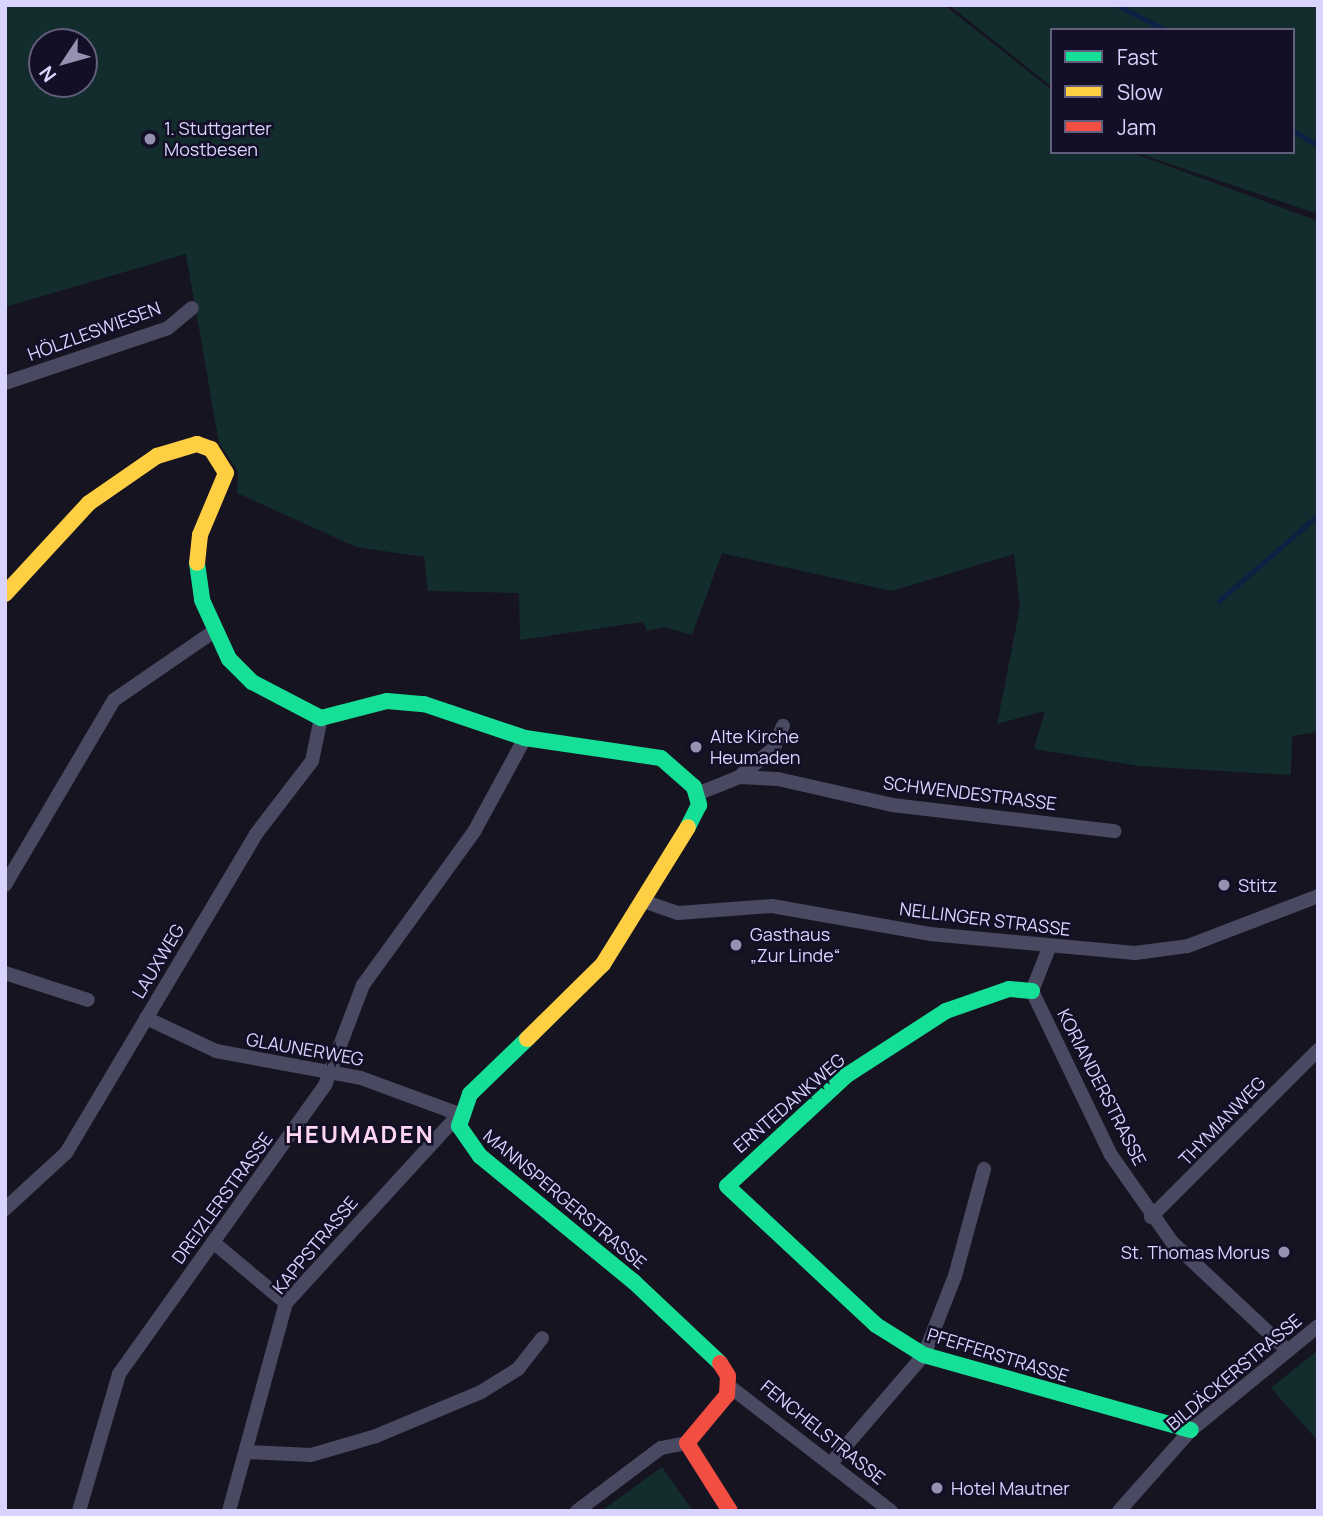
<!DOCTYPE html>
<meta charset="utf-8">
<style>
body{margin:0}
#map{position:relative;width:1323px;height:1516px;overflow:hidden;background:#161421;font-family:Manrope,sans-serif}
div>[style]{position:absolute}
.green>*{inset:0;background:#132c2d}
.stream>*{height:4.5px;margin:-2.25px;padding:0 2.25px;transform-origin:2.25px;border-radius:2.25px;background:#0d2144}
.street>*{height:14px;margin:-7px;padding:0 7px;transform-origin:7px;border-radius:7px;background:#4a4962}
.fast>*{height:16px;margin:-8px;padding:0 8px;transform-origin:8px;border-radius:8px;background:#16e098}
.slow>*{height:16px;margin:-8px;padding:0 8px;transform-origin:8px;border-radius:8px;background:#ffcf43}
.jam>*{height:16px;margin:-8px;padding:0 8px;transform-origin:8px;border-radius:8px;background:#f24e42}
.dots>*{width:19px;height:19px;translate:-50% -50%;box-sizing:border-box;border:4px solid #130f26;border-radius:50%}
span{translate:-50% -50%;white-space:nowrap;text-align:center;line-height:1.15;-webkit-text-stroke:5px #130f26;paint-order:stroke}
.poi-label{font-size:18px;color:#d9d4ff}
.left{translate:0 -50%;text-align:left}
.right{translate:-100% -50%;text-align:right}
.street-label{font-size:18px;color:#d9d4ff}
.district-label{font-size:24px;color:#ffd6f0;font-weight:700;letter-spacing:2px}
.frame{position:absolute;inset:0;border:7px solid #d9d4ff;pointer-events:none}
.legend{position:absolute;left:1050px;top:28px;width:245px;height:126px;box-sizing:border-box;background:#130f26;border:2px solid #625e7d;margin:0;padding:9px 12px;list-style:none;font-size:21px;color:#d9d4ff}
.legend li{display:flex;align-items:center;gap:14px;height:35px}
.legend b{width:35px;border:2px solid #625e7d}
.north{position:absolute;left:28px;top:28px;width:70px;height:70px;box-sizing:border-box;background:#130f26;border:2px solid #625e7d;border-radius:50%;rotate:234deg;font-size:19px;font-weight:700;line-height:28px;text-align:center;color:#d9d4ff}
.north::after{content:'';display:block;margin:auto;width:24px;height:32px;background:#9591b1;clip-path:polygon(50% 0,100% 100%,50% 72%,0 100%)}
</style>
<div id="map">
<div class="green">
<i style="clip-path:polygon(evenodd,5px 5px,944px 5px,1052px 90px,1052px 152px,1130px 152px,1318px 221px,1318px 732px,1292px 736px,1291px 775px,1139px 766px,1034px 749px,1045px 711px,997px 724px,1020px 607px,1014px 554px,892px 591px,722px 553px,692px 635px,664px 627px,647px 631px,643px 622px,520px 640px,519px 593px,428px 591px,424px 557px,356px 547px,237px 493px,238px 471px,219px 443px,186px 254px,5px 307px,5px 5px,42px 42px,84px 42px,84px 84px,42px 84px,42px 42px)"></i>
<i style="clip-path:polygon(949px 5px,1318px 5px,1318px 214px,1134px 152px,1293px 152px,1293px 30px,1052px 30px,1052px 87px)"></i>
<i style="clip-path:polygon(1318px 1350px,1318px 1441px,1271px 1388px)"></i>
<i style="clip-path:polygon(662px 1467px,693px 1511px,601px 1511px)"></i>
</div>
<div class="stream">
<i style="left:1117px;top:5px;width:55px;rotate:27deg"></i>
<i style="left:1293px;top:131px;width:29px;rotate:29deg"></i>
<i style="left:1219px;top:601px;width:131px;rotate:-41deg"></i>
</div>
<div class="street">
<i style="left:5px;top:383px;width:172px;rotate:-18.6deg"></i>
<i style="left:168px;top:328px;width:31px;rotate:-40deg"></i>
<i style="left:739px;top:777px;width:45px;rotate:-39.6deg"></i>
<i style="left:774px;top:748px;width:24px;rotate:-68deg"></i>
<i style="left:697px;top:794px;width:45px;rotate:-22deg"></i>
<i style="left:739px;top:777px;width:39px;rotate:3deg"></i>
<i style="left:778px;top:779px;width:117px;rotate:12.8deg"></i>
<i style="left:892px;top:805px;width:224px;rotate:6.7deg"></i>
<i style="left:5px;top:885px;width:215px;rotate:-59.5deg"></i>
<i style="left:114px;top:700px;width:120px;rotate:-34.5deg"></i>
<i style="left:643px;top:901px;width:37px;rotate:19deg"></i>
<i style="left:678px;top:913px;width:94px;rotate:-4.3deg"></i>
<i style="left:772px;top:906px;width:160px;rotate:10deg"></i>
<i style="left:930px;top:934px;width:206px;rotate:5.3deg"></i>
<i style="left:1135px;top:953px;width:53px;rotate:-7.5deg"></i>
<i style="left:1188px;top:946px;width:139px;rotate:-21deg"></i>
<i style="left:1049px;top:948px;width:46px;rotate:111.6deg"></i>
<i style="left:1032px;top:991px;width:182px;rotate:64.3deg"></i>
<i style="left:1111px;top:1155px;width:106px;rotate:55deg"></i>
<i style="left:1172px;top:1242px;width:159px;rotate:43.2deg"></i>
<i style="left:5px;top:973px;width:87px;rotate:18deg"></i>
<i style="left:146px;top:1018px;width:77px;rotate:25.2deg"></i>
<i style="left:216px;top:1051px;width:147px;rotate:10.5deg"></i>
<i style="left:361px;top:1078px;width:104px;rotate:20.2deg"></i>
<i style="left:5px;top:1209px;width:83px;rotate:-42.6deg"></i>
<i style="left:66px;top:1153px;width:371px;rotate:-59.2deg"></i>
<i style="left:256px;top:834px;width:92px;rotate:-52.5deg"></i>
<i style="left:312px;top:761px;width:44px;rotate:-78.2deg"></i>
<i style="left:1151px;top:1217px;width:236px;rotate:-45deg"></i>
<i style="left:213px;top:1242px;width:95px;rotate:39.9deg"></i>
<i style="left:729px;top:1386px;width:205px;rotate:37.7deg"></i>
<i style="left:247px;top:1452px;width:64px;rotate:2.7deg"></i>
<i style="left:311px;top:1455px;width:68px;rotate:-16.3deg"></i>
<i style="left:376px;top:1436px;width:114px;rotate:-22.7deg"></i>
<i style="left:481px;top:1392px;width:44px;rotate:-31.9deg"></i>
<i style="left:518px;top:1369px;width:39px;rotate:-52deg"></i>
<i style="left:831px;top:1463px;width:143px;rotate:-49.3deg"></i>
<i style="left:924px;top:1355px;width:85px;rotate:-68.6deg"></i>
<i style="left:955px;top:1276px;width:111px;rotate:-74.8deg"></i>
<i style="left:79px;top:1511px;width:143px;rotate:-73.7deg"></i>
<i style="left:119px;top:1374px;width:355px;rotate:-54.5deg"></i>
<i style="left:325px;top:1085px;width:107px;rotate:-69.2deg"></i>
<i style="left:363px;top:985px;width:191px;rotate:-54.1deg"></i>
<i style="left:475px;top:830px;width:105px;rotate:-61.5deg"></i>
<i style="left:229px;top:1511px;width:216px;rotate:-74.7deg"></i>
<i style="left:286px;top:1303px;width:256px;rotate:-47.5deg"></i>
<i style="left:577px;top:1511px;width:105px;rotate:-36.9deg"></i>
<i style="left:661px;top:1448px;width:26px;rotate:-11deg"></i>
<i style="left:1119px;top:1511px;width:108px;rotate:-48.4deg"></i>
<i style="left:1191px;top:1430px;width:164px;rotate:-39.3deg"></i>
</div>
<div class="fast">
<i style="left:197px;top:563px;width:37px;rotate:82deg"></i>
<i style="left:202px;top:600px;width:65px;rotate:65.4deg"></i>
<i style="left:229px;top:659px;width:33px;rotate:45deg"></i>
<i style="left:252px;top:682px;width:78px;rotate:27.6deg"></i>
<i style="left:321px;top:718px;width:68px;rotate:-14.4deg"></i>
<i style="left:387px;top:701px;width:37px;rotate:5deg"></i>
<i style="left:424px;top:704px;width:107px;rotate:18.6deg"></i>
<i style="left:525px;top:738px;width:137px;rotate:8.4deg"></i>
<i style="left:661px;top:758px;width:44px;rotate:41.3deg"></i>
<i style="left:694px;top:787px;width:19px;rotate:74deg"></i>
<i style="left:699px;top:805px;width:25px;rotate:117deg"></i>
<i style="left:1032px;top:991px;width:23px;rotate:-175deg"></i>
<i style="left:1009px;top:989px;width:67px;rotate:160.8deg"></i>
<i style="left:946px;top:1011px;width:118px;rotate:147.1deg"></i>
<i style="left:847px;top:1075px;width:163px;rotate:137.2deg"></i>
<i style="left:727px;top:1186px;width:204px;rotate:43deg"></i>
<i style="left:876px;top:1325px;width:57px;rotate:32deg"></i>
<i style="left:924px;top:1355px;width:277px;rotate:15.7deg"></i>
<i style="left:527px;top:1039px;width:79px;rotate:136deg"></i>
<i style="left:470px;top:1094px;width:34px;rotate:109deg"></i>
<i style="left:459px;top:1126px;width:37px;rotate:55deg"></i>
<i style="left:480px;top:1156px;width:199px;rotate:39.3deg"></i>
<i style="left:634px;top:1282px;width:118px;rotate:43.3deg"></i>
</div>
<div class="slow">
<i style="left:5px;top:594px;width:124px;rotate:-47.3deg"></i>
<i style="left:89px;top:503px;width:83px;rotate:-34.7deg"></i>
<i style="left:157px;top:456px;width:42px;rotate:-16.7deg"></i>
<i style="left:197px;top:444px;width:15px;rotate:20deg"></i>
<i style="left:211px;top:449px;width:28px;rotate:58deg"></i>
<i style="left:226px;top:473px;width:67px;rotate:112.8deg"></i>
<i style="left:200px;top:535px;width:28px;rotate:96deg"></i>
<i style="left:527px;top:1039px;width:107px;rotate:-44.6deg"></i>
<i style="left:603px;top:964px;width:161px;rotate:-58.2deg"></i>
</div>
<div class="jam">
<i style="left:720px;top:1363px;width:15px;rotate:58deg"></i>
<i style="left:728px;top:1376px;width:19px;rotate:93deg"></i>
<i style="left:727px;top:1395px;width:62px;rotate:129.8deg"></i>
<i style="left:687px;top:1443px;width:80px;rotate:57.7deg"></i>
</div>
<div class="dots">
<i style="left:150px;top:139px;background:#9591b1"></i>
<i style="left:696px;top:747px;background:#9591b1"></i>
<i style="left:1224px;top:885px;background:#9591b1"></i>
<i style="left:736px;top:945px;background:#9591b1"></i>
<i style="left:1284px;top:1252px;background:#9591b1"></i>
<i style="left:937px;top:1488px;background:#9591b1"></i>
</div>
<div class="poi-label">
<span class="left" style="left:164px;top:139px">1. Stuttgarter<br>Mostbesen</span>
<span class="left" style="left:710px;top:747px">Alte Kirche<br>Heumaden</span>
<span class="left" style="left:1238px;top:885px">Stitz</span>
<span class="left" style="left:750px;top:945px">Gasthaus<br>„Zur Linde“</span>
<span class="right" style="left:1270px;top:1252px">St. Thomas Morus</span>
<span class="left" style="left:951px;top:1488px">Hotel Mautner</span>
</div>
<div class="street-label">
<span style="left:94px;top:331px;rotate:-20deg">HÖLZLESWIESEN</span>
<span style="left:970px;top:793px;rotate:7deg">SCHWENDESTRASSE</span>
<span style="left:985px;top:919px;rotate:7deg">NELLINGER STRASSE</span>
<span style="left:158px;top:961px;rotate:-59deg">LAUXWEG</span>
<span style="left:305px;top:1049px;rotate:10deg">GLAUNERWEG</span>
<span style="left:1102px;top:1087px;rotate:63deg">KORIANDERSTRASSE</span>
<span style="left:789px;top:1103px;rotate:-41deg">ERNTEDANKWEG</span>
<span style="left:1222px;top:1121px;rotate:-46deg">THYMIANWEG</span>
<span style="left:222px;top:1198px;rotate:-54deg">DREIZLERSTRASSE</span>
<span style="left:565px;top:1199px;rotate:40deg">MANNSPERGERSTRASSE</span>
<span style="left:315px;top:1245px;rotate:-50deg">KAPPSTRASSE</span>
<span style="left:998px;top:1355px;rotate:17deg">PFEFFERSTRASSE</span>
<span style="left:1234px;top:1372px;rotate:-40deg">BILDÄCKERSTRASSE</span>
<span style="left:823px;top:1432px;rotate:39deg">FENCHELSTRASSE</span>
</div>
<div class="district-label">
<span style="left:360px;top:1134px">HEUMADEN</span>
</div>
<div class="frame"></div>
<ul class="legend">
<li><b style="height:9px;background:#16e098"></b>Fast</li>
<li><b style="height:9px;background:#ffcf43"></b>Slow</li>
<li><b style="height:9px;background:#f24e42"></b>Jam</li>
</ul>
<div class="north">N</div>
</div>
